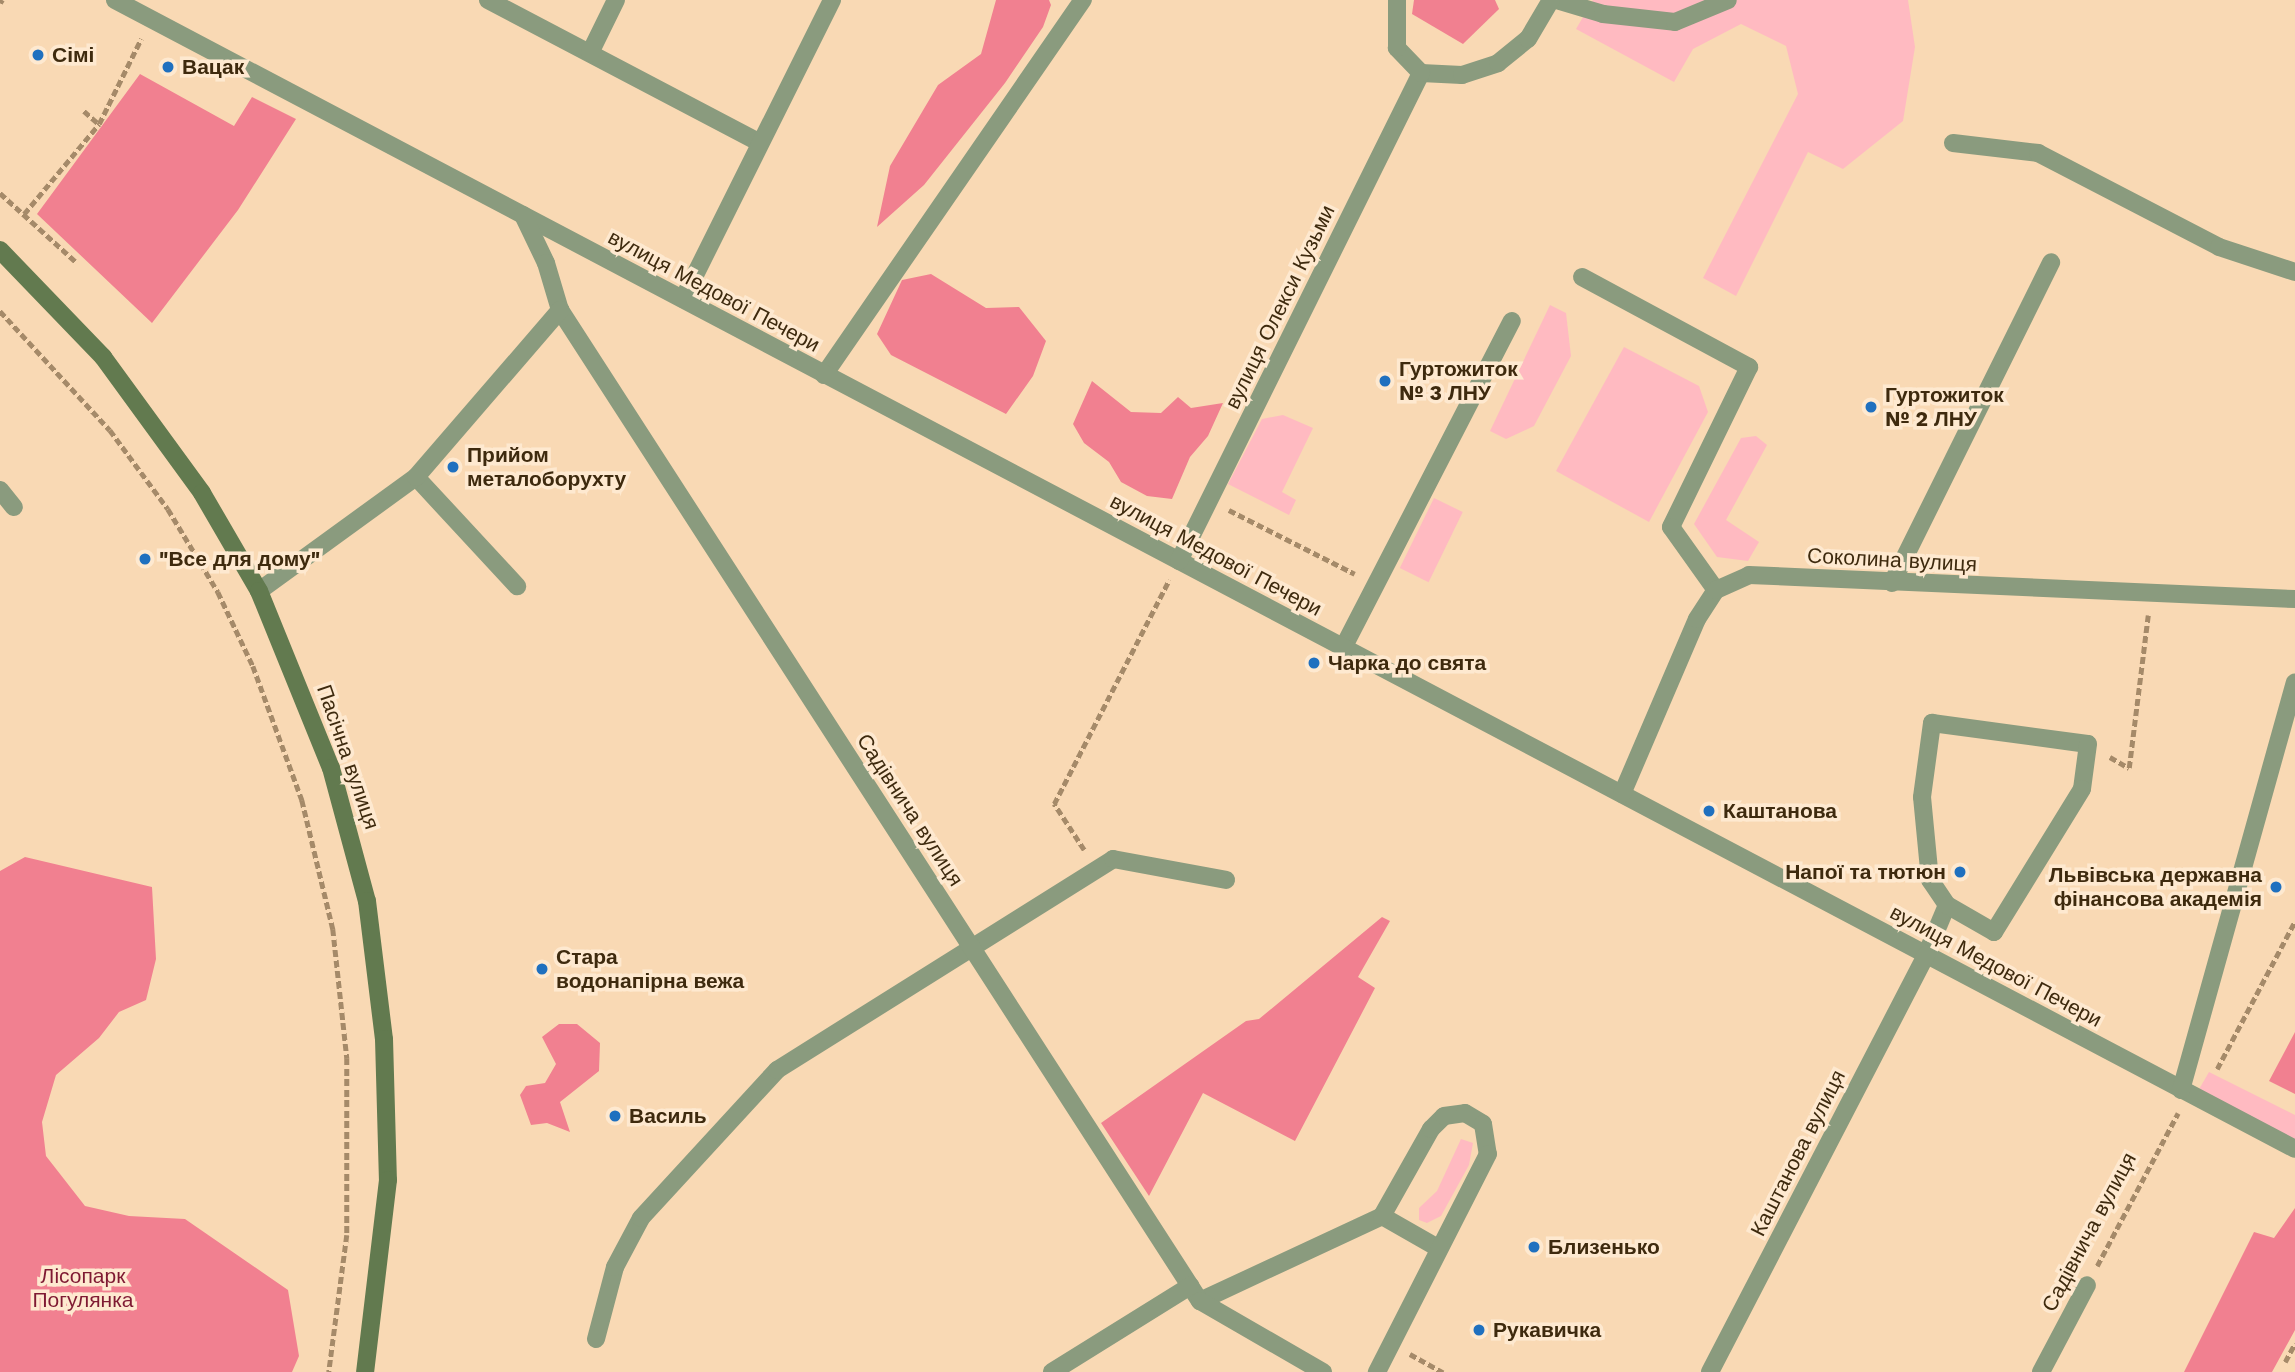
<!DOCTYPE html>
<meta charset="utf-8">
<style>
body{margin:0}
#map{position:relative;width:2295px;height:1372px;overflow:hidden;background:#f9d9b4;font-family:"Work Sans",sans-serif}
div>[style]{position:absolute}
.green>*{inset:0;background:#ffbac1;transform-origin:0 0}
.forest>*{inset:0;background:#f18090}
.path>*{height:4.5px;margin-top:-2.25px;transform-origin:0;background:repeating-linear-gradient(90deg,#a58a69 0 7px,transparent 0 10.5px)}
.lane>*{height:18px;margin:-9px;padding:0 9px;transform-origin:9px;border-radius:9px;background:#8a9b7e}
.street>*{height:18px;margin:-9px;padding:0 9px;transform-origin:9px;border-radius:9px;background:#8a9b7e}
.secondary>*{height:18px;margin:-9px;padding:0 9px;transform-origin:9px;border-radius:9px;background:#627a4f}
.dots>*{width:19px;height:19px;translate:-50% -50%;box-sizing:border-box;border:4px solid #fee9d0;border-radius:50%}
span{translate:-50% -50%;white-space:nowrap;text-align:center;line-height:1.15;-webkit-text-stroke:7px #fee9d0;paint-order:stroke}
.poi-label{font-size:21px;color:#3e2a0e;font-weight:700}
.left{translate:0 -50%;text-align:left}
.right{translate:-100% -50%;text-align:right}
.street-label{font-size:21px;color:#3e2a0e}
.park-label{font-size:21px;color:#7f1a33}
</style>
<div id="map">
<div class="green">
<i style="clip-path:polygon(1593px 0,1908px 0,1915px 47px,1903px 121px,1843px 169px,1808px 152px,1736px 296px,1703px 278px,1798px 94px,1786px 46px,1741px 24px,1693px 49px,1674px 82px,1576px 29px)"></i>
<i style="clip-path:polygon(1550px 305px,1566px 313px,1571px 356px,1534px 426px,1506px 439px,1490px 431px)"></i>
<i style="clip-path:polygon(1624px 347px,1699px 386px,1708px 412px,1649px 522px,1556px 471px)"></i>
<i style="clip-path:polygon(1283px 415px,1313px 428px,1282px 492px,1296px 500px,1289px 515px,1228px 484px,1262px 419px)"></i>
<i style="clip-path:polygon(1756px 436px,1767px 445px,1726px 520px,1759px 542px,1748px 561px,1717px 557px,1694px 524px,1741px 438px)"></i>
<i style="left:1434px;top:498px;width:32px;height:78px;rotate:26deg"></i>
<i style="clip-path:polygon(2209px 1072px,2295px 1115px,2295px 1141px,2198px 1091px)"></i>
<i style="clip-path:polygon(1461px 1139px,1473px 1143px,1469px 1165px,1441px 1216px,1427px 1223px,1419px 1220px,1419px 1208px,1437px 1191px)"></i>
</div>
<div class="forest">
<i style="clip-path:polygon(996px 0,1049px 0,1051px 5px,1043px 27px,1005px 83px,924px 185px,877px 227px,890px 166px,938px 85px,981px 54px)"></i>
<i style="clip-path:polygon(1414px 0,1495px 0,1499px 9px,1463px 44px,1412px 14px)"></i>
<i style="clip-path:polygon(140px 74px,234px 126px,252px 97px,296px 119px,238px 210px,152px 323px,37px 214px)"></i>
<i style="clip-path:polygon(931px 274px,986px 308px,1019px 307px,1046px 341px,1033px 376px,1006px 414px,891px 355px,877px 334px,902px 280px)"></i>
<i style="clip-path:polygon(1092px 381px,1131px 412px,1161px 413px,1178px 397px,1191px 408px,1223px 403px,1208px 436px,1190px 457px,1172px 499px,1147px 496px,1121px 482px,1109px 462px,1084px 443px,1073px 424px)"></i>
<i style="clip-path:polygon(25px 857px,152px 887px,156px 959px,146px 1000px,119px 1012px,99px 1038px,56px 1075px,42px 1122px,46px 1156px,85px 1206px,129px 1216px,185px 1219px,288px 1290px,299px 1356px,292px 1372px,0 1372px,0 871px)"></i>
<i style="clip-path:polygon(1382px 917px,1390px 921px,1358px 977px,1375px 988px,1295px 1141px,1203px 1093px,1149px 1196px,1101px 1123px,1246px 1021px,1259px 1019px)"></i>
<i style="clip-path:polygon(559px 1024px,577px 1024px,600px 1043px,599px 1071px,560px 1102px,570px 1132px,547px 1123px,531px 1125px,520px 1095px,526px 1086px,545px 1083px,556px 1064px,542px 1037px)"></i>
<i style="clip-path:polygon(2295px 1032px,2295px 1094px,2269px 1081px)"></i>
<i style="clip-path:polygon(2295px 1208px,2295px 1330px,2272px 1372px,2184px 1372px,2254px 1232px,2274px 1238px)"></i>
</div>
<div class="path">
<i style="left:0;top:3px;width:4px;rotate:-56deg"></i>
<i style="left:84px;top:111px;width:20px;rotate:41deg"></i>
<i style="left:0;top:193px;width:103px;rotate:42.2deg"></i>
<i style="left:24px;top:214px;width:117px;rotate:-50.2deg"></i>
<i style="left:99px;top:124px;width:95px;rotate:-63.7deg"></i>
<i style="left:0;top:311px;width:162px;rotate:47.3deg"></i>
<i style="left:110px;top:430px;width:98px;rotate:53.7deg"></i>
<i style="left:168px;top:509px;width:97px;rotate:58.9deg"></i>
<i style="left:218px;top:592px;width:82px;rotate:64.7deg"></i>
<i style="left:253px;top:666px;width:143px;rotate:69.9deg"></i>
<i style="left:302px;top:800px;width:133px;rotate:76.5deg"></i>
<i style="left:333px;top:929px;width:130px;rotate:83.8deg"></i>
<i style="left:347px;top:1058px;width:177px;rotate:90deg"></i>
<i style="left:347px;top:1235px;width:138px;rotate:97.5deg"></i>
<i style="left:1229px;top:510px;width:141px;rotate:26.9deg"></i>
<i style="left:2110px;top:757px;width:22px;rotate:30deg"></i>
<i style="left:2129px;top:768px;width:154px;rotate:-82.9deg"></i>
<i style="left:1084px;top:850px;width:55px;rotate:-123.1deg"></i>
<i style="left:1054px;top:804px;width:252px;rotate:-62.8deg"></i>
<i style="left:2217px;top:1069px;width:167px;rotate:-62.2deg"></i>
<i style="left:2097px;top:1266px;width:173px;rotate:-62.1deg"></i>
<i style="left:1410px;top:1354px;width:38px;rotate:29deg"></i>
<i style="left:2285px;top:1362px;width:21px;rotate:-62deg"></i>
</div>
<div class="lane">
<i style="left:488px;top:0;width:307px;rotate:27.7deg"></i>
<i style="left:590px;top:53px;width:59px;rotate:-63.9deg"></i>
<i style="left:1953px;top:143px;width:86px;rotate:6.7deg"></i>
<i style="left:2038px;top:153px;width:204px;rotate:27.4deg"></i>
<i style="left:2219px;top:247px;width:80px;rotate:18.2deg"></i>
<i style="left:1582px;top:277px;width:190px;rotate:28.3deg"></i>
<i style="left:1749px;top:367px;width:178px;rotate:116deg"></i>
<i style="left:1671px;top:527px;width:77px;rotate:54.5deg"></i>
<i style="left:683px;top:299px;width:334px;rotate:-63.5deg"></i>
<i style="left:824px;top:375px;width:456px;rotate:-55.4deg"></i>
<i style="left:416px;top:477px;width:149px;rotate:47.2deg"></i>
<i style="left:0;top:490px;width:22px;rotate:51deg"></i>
<i style="left:1892px;top:583px;width:358px;rotate:-63.6deg"></i>
<i style="left:1343px;top:648px;width:368px;rotate:-62.7deg"></i>
<i style="left:1926px;top:955px;width:54px;rotate:-67.2deg"></i>
<i style="left:1947px;top:905px;width:30px;rotate:-124deg"></i>
<i style="left:1930px;top:880px;width:83px;rotate:-95.5deg"></i>
<i style="left:1922px;top:797px;width:75px;rotate:-82.3deg"></i>
<i style="left:1932px;top:723px;width:157px;rotate:7.7deg"></i>
<i style="left:2088px;top:744px;width:45px;rotate:97.6deg"></i>
<i style="left:2082px;top:789px;width:168px;rotate:121.6deg"></i>
<i style="left:1994px;top:932px;width:54px;rotate:-150.1deg"></i>
<i style="left:1382px;top:1216px;width:64px;rotate:29.7deg"></i>
<i style="left:1200px;top:1301px;width:201px;rotate:-25deg"></i>
<i style="left:1382px;top:1216px;width:100px;rotate:-60.6deg"></i>
<i style="left:1431px;top:1129px;width:18px;rotate:-45deg"></i>
<i style="left:1444px;top:1116px;width:21px;rotate:-8deg"></i>
<i style="left:1465px;top:1113px;width:21px;rotate:31deg"></i>
<i style="left:1483px;top:1124px;width:30px;rotate:81deg"></i>
<i style="left:1488px;top:1154px;width:245px;rotate:117deg"></i>
<i style="left:596px;top:1339px;width:74px;rotate:-75.2deg"></i>
<i style="left:615px;top:1267px;width:55px;rotate:-62deg"></i>
<i style="left:641px;top:1218px;width:201px;rotate:-47.4deg"></i>
<i style="left:777px;top:1070px;width:397px;rotate:-32.1deg"></i>
<i style="left:1113px;top:859px;width:115px;rotate:10.5deg"></i>
<i style="left:2041px;top:1372px;width:98px;rotate:-62.1deg"></i>
</div>
<div class="street">
<i style="left:115px;top:0;width:2464px;rotate:27.79deg"></i>
<i style="left:1556px;top:0;width:49px;rotate:16.6deg"></i>
<i style="left:1603px;top:14px;width:72px;rotate:6.3deg"></i>
<i style="left:1675px;top:22px;width:57px;rotate:-22.5deg"></i>
<i style="left:1421px;top:73px;width:41px;rotate:2.8deg"></i>
<i style="left:1462px;top:75px;width:38px;rotate:-18deg"></i>
<i style="left:1498px;top:63px;width:38px;rotate:-39deg"></i>
<i style="left:1528px;top:39px;width:45px;rotate:-59.5deg"></i>
<i style="left:523px;top:215px;width:53px;rotate:64.4deg"></i>
<i style="left:546px;top:263px;width:49px;rotate:73.4deg"></i>
<i style="left:560px;top:310px;width:1180px;rotate:57.15deg"></i>
<i style="left:1200px;top:1301px;width:142px;rotate:30deg"></i>
<i style="left:1179px;top:561px;width:545px;rotate:-63.62deg"></i>
<i style="left:1421px;top:73px;width:35px;rotate:-134deg"></i>
<i style="left:1397px;top:48px;width:48px;rotate:-90deg"></i>
<i style="left:259px;top:591px;width:194px;rotate:-36deg"></i>
<i style="left:416px;top:477px;width:221px;rotate:-49.2deg"></i>
<i style="left:1622px;top:794px;width:190px;rotate:-66.8deg"></i>
<i style="left:1697px;top:619px;width:35px;rotate:-57deg"></i>
<i style="left:1716px;top:590px;width:36px;rotate:-24deg"></i>
<i style="left:1749px;top:575px;width:547px;rotate:2.52deg"></i>
<i style="left:2181px;top:1090px;width:423px;rotate:-74.4deg"></i>
<i style="left:1052px;top:1372px;width:163px;rotate:-31.9deg"></i>
<i style="left:1710px;top:1372px;width:470px;rotate:-62.6deg"></i>
</div>
<div class="secondary">
<i style="left:0;top:250px;width:149px;rotate:46.1deg"></i>
<i style="left:103px;top:357px;width:168px;rotate:53.9deg"></i>
<i style="left:202px;top:493px;width:113px;rotate:59.8deg"></i>
<i style="left:259px;top:591px;width:191px;rotate:67.9deg"></i>
<i style="left:331px;top:768px;width:138px;rotate:74.9deg"></i>
<i style="left:367px;top:901px;width:139px;rotate:83deg"></i>
<i style="left:384px;top:1039px;width:141px;rotate:88.4deg"></i>
<i style="left:388px;top:1180px;width:193px;rotate:96.8deg"></i>
</div>
<div class="dots">
<i style="left:38px;top:55px;background:#1f70bf"></i>
<i style="left:168px;top:67px;background:#1f70bf"></i>
<i style="left:1385px;top:381px;background:#1f70bf"></i>
<i style="left:1871px;top:407px;background:#1f70bf"></i>
<i style="left:453px;top:467px;background:#1f70bf"></i>
<i style="left:145px;top:559px;background:#1f70bf"></i>
<i style="left:1314px;top:663px;background:#1f70bf"></i>
<i style="left:1709px;top:811px;background:#1f70bf"></i>
<i style="left:1960px;top:872px;background:#1f70bf"></i>
<i style="left:2276px;top:887px;background:#1f70bf"></i>
<i style="left:542px;top:969px;background:#1f70bf"></i>
<i style="left:615px;top:1116px;background:#1f70bf"></i>
<i style="left:1534px;top:1247px;background:#1f70bf"></i>
<i style="left:1479px;top:1330px;background:#1f70bf"></i>
</div>
<div class="poi-label">
<span class="left" style="left:52px;top:55px">Сімі</span>
<span class="left" style="left:182px;top:67px">Вацак</span>
<span class="left" style="left:1399px;top:381px">Гуртожиток<br>№ 3 ЛНУ</span>
<span class="left" style="left:1885px;top:407px">Гуртожиток<br>№ 2 ЛНУ</span>
<span class="left" style="left:467px;top:467px">Прийом<br>металоборухту</span>
<span class="left" style="left:159px;top:559px">"Все для дому"</span>
<span class="left" style="left:1328px;top:663px">Чарка до свята</span>
<span class="left" style="left:1723px;top:811px">Каштанова</span>
<span class="right" style="left:1946px;top:872px">Напої та тютюн</span>
<span class="right" style="left:2262px;top:887px">Львівська державна<br>фінансова академія</span>
<span class="left" style="left:556px;top:969px">Стара<br>водонапірна вежа</span>
<span class="left" style="left:629px;top:1116px">Василь</span>
<span class="left" style="left:1548px;top:1247px">Близенько</span>
<span class="left" style="left:1493px;top:1330px">Рукавичка</span>
</div>
<div class="street-label">
<span style="left:714px;top:291px;rotate:28deg">вулиця Медової Печери</span>
<span style="left:1280px;top:307px;rotate:-64deg">вулиця Олекси Кузьми</span>
<span style="left:1216px;top:555px;rotate:28deg">вулиця Медової Печери</span>
<span style="left:1892px;top:560px;rotate:3deg">Соколина вулиця</span>
<span style="left:348px;top:757px;rotate:71deg">Пасічна вулиця</span>
<span style="left:910px;top:810px;rotate:57deg">Садівнича вулиця</span>
<span style="left:1996px;top:966px;rotate:28deg">вулиця Медової Печери</span>
<span style="left:1798px;top:1153px;rotate:-63deg">Каштанова вулиця</span>
<span style="left:2089px;top:1232px;rotate:-62deg">Садівнича вулиця</span>
</div>
<div class="park-label">
<span style="left:83px;top:1288px">Лісопарк<br>Погулянка</span>
</div>
</div>
